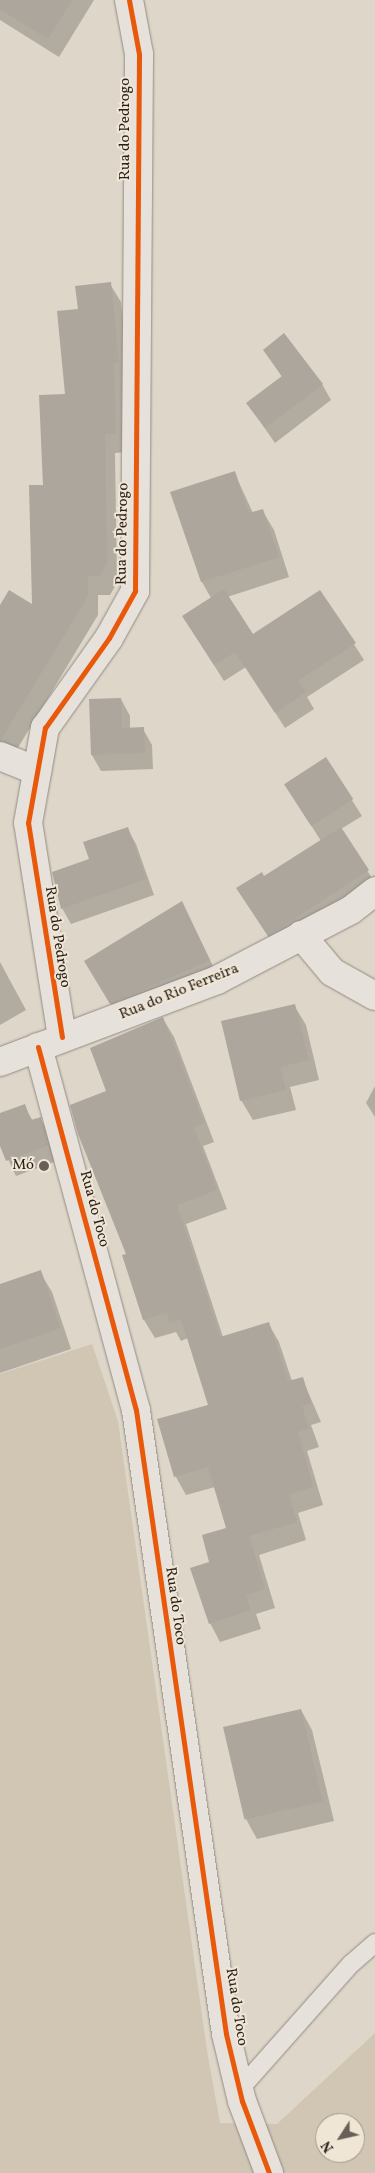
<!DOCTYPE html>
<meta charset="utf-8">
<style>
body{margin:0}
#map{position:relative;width:375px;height:2173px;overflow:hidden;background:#ded6c8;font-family:Vollkorn,serif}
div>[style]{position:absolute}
.green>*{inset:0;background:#d1c6b4}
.shadow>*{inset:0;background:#0003}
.building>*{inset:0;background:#aca69c;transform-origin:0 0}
.roads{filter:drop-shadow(0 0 1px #918b82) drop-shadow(0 0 1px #918b82)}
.service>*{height:18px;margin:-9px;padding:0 9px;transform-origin:9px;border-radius:9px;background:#e6e1da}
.minor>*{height:28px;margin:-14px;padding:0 14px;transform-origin:14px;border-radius:14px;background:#e6e1da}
.tertiary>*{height:28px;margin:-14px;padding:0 14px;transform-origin:14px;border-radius:14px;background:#e6e1da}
.cycleway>*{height:5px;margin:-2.5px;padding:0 2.5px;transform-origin:2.5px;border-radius:2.5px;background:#e8590c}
.dots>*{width:14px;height:14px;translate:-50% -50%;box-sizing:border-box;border:2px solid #efe6d5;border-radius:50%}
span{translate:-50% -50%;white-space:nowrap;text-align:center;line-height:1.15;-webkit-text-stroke:4px #efe6d5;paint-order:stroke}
.street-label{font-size:15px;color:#2a1f19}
.poi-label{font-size:15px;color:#2a1f19}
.right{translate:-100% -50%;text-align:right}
.north{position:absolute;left:315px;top:2113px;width:50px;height:50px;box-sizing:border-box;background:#efe6d5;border:1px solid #a0968a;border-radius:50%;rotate:235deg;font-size:14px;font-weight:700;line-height:20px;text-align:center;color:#2a1f19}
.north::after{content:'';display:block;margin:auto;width:18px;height:22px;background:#695f56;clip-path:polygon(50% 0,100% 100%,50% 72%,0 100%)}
</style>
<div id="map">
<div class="green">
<i style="clip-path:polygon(evenodd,92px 1344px,118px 1421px,207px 2051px,220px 2123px,277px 2124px,375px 2033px,375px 2173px,0 2173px,0 1374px,92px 1344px,325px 2123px,355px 2123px,355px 2153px,325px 2153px,325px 2123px)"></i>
</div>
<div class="shadow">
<i style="clip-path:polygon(0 0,94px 0,59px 57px,0 20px)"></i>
<i style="clip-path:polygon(110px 284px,121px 302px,129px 381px,126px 452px,115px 453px,117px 583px,110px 595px,98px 595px,98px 615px,13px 756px,0 749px,0 607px,33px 606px,45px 486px,67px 395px,79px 310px)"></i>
<i style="clip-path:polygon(264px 350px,322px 384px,331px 400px,275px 443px,248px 404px,282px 377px)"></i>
<i style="clip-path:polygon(234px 472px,253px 513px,262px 510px,274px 530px,289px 577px,227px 597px,252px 636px,320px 591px,364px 660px,307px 697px,314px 709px,285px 728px,246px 667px,224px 681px,193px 632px,211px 598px,202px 582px,172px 493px)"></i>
<i style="clip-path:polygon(121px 699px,130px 716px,130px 729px,143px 729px,152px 745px,153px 769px,101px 771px,92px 755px,90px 701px)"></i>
<i style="clip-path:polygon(325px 758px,362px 816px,341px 829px,375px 883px,280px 955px,238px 889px,264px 878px,321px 841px,295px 800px)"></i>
<i style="clip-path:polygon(127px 828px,136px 844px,154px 895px,71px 924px,62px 908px,90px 860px)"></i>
<i style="clip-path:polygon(181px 902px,218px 976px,120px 1019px,95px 978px)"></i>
<i style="clip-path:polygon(0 962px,26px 1010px,0 1025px)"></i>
<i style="clip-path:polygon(294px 1005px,306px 1025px,319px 1080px,290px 1087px,296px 1110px,253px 1120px,241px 1100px)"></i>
<i style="clip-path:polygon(163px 1019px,174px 1037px,214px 1142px,203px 1146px,227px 1209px,186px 1224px,223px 1337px,268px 1323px,279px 1342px,292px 1381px,302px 1378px,321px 1422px,311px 1425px,319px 1447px,307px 1451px,323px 1505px,298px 1513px,306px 1540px,259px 1555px,275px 1608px,256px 1614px,261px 1629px,220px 1642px,210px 1623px,211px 1563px,228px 1528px,215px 1487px,186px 1495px,176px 1477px,159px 1420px,209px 1405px,188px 1338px,181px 1341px,176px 1332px,155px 1338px,144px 1320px,123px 1256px,127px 1254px,107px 1092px)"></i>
<i style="clip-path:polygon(375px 1086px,375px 1117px,366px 1103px)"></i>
<i style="clip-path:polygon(24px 1106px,33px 1121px,40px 1118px,49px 1134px,57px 1161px,16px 1176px,0 1142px,0 1114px)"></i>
<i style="clip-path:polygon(40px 1272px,52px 1292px,71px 1349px,0 1373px,0 1286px)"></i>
<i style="clip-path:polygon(301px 1710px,312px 1730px,334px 1821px,257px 1839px,246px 1819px,224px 1728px)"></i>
</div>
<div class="building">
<i style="clip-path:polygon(0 0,72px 0,48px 39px,0 9px)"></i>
<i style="clip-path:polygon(111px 282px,119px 363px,114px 363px,116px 434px,105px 434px,107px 563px,100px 576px,88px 576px,88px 596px,0 741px,0 605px,9px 590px,32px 604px,29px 485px,43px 485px,39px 395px,65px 394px,57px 311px,78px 309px,75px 286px)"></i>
<i style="clip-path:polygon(284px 333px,323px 384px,265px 428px,246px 403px,282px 376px,263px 350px)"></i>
<i style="clip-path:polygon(235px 471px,249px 513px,263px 509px,279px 557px,201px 582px,170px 492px)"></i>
<i style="clip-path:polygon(224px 589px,253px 634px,320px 590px,356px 643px,298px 681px,306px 692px,275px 713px,235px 652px,214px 665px,182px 616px)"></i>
<i style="clip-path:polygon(121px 698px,122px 728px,144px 727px,145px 753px,91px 755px,89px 699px)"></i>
<i style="left:326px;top:757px;width:50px;height:50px;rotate:57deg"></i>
<i style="clip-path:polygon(128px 827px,146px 879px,61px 909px,52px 872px,89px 859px,83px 842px)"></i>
<i style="clip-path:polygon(341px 827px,369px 870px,268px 936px,236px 888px,262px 872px,264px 876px)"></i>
<i style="clip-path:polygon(182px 901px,210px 960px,110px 1004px,84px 961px)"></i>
<i style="clip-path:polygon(295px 1004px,309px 1060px,280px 1067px,286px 1090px,240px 1101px,221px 1021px)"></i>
<i style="clip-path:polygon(163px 1017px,204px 1123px,194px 1127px,217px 1190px,177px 1205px,220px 1337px,269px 1322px,288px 1381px,303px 1377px,311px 1403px,302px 1406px,309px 1429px,298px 1432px,313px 1487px,289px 1494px,297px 1522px,249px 1536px,265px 1589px,246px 1595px,251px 1610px,209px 1624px,190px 1568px,209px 1562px,202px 1535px,226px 1528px,208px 1467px,174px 1477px,157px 1419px,208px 1405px,181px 1319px,169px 1323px,167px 1313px,143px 1320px,122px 1255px,126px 1254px,78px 1134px,70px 1105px,106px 1091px,90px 1048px)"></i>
<i style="clip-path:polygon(25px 1104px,31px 1120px,41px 1117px,48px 1145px,6px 1161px,0 1146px,0 1113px)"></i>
<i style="clip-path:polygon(41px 1270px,60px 1328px,0 1349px,0 1284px)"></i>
<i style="left:301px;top:1709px;width:95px;height:80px;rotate:77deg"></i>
</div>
<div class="roads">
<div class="service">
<i style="left:239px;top:2090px;width:169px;rotate:-48.4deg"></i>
<i style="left:351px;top:1964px;width:32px;rotate:-41deg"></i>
</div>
<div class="minor">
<i style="left:0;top:756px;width:40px;rotate:22deg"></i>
<i style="left:301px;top:935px;width:48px;rotate:50deg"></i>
<i style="left:332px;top:972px;width:49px;rotate:29.2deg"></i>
</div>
<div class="tertiary">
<i style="left:62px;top:1037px;width:217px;rotate:-99deg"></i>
<i style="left:28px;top:823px;width:97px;rotate:-79.9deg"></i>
<i style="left:45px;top:728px;width:110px;rotate:-54.6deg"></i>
<i style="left:109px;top:638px;width:54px;rotate:-61deg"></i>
<i style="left:135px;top:591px;width:537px;rotate:-89.57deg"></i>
<i style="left:139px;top:54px;width:55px;rotate:-100.5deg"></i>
<i style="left:38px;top:1047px;width:376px;rotate:74.9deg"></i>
<i style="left:136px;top:1410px;width:630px;rotate:81.79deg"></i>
<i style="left:226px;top:2034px;width:69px;rotate:76.6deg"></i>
<i style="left:242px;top:2101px;width:77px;rotate:69.4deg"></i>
<i style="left:0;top:1062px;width:232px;rotate:-20.7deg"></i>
<i style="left:217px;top:980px;width:151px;rotate:-27.6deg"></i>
<i style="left:351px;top:910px;width:31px;rotate:-38deg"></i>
</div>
</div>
<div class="cycleway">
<i style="left:62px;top:1037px;width:217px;rotate:-99deg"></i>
<i style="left:28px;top:823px;width:97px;rotate:-79.9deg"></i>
<i style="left:45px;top:728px;width:110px;rotate:-54.6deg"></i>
<i style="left:109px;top:638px;width:54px;rotate:-61deg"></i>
<i style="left:135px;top:591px;width:537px;rotate:-89.57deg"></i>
<i style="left:139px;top:54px;width:55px;rotate:-100.5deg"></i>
<i style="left:38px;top:1047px;width:376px;rotate:74.9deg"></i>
<i style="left:136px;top:1410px;width:630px;rotate:81.79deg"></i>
<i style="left:226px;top:2034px;width:69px;rotate:76.6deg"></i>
<i style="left:242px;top:2101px;width:77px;rotate:69.4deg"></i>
</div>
<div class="dots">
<i style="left:44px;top:1166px;background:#695f56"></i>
</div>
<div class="street-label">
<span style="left:126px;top:129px;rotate:-90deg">Rua do Pedrogo</span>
<span style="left:123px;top:534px;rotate:-89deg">Rua do Pedrogo</span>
<span style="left:57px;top:937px;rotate:81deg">Rua do Pedrogo</span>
<span style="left:179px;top:992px;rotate:-22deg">Rua do Rio Ferreira</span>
<span style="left:94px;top:1209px;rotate:75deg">Rua do Toco</span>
<span style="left:175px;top:1606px;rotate:82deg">Rua do Toco</span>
<span style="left:236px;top:2007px;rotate:81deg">Rua do Toco</span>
</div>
<div class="poi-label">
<span class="right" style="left:34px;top:1166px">Mó</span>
</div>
<div class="north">N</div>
</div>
